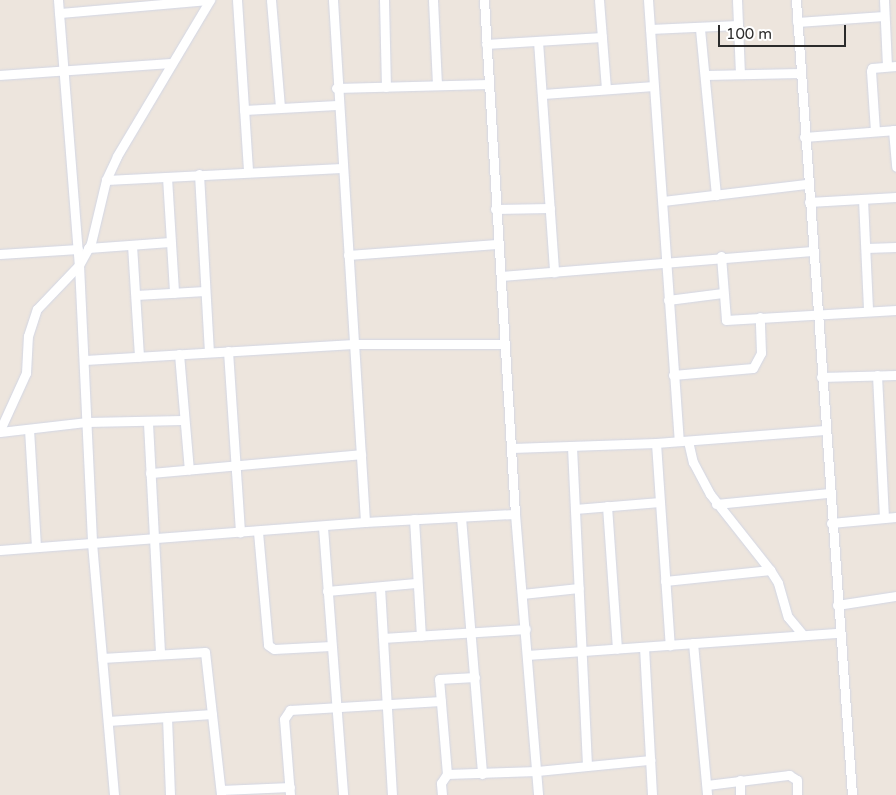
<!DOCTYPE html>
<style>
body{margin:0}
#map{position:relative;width:896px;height:795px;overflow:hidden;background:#ede5dd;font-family:"Varela Round",sans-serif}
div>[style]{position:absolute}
.roads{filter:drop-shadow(0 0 1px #d2d6e4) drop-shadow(0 0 1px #d2d6e4)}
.minor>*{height:9px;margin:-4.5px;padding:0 4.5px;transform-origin:4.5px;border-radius:4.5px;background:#fff}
span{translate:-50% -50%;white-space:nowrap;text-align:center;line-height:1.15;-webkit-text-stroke:4px #fff;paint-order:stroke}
.scale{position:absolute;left:718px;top:25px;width:128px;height:22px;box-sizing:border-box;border:2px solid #2b2b2b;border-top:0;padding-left:6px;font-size:15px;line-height:18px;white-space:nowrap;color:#2b2b2b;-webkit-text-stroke:4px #fff;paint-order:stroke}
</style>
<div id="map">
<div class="roads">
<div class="minor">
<i style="left:58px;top:0;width:266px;rotate:85.5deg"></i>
<i style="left:79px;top:265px;width:278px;rotate:87.3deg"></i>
<i style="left:92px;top:543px;width:253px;rotate:85deg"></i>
<i style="left:237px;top:0;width:172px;rotate:86.3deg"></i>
<i style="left:271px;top:0;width:108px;rotate:85.2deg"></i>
<i style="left:333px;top:0;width:523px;rotate:86.49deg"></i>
<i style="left:384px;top:0;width:87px;rotate:88.7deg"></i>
<i style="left:433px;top:0;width:85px;rotate:87.3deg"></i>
<i style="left:484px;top:0;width:515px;rotate:86.55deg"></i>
<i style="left:515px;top:514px;width:282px;rotate:85.3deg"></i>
<i style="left:599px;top:0;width:89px;rotate:85.5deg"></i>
<i style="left:648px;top:0;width:442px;rotate:86deg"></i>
<i style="left:737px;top:0;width:74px;rotate:87.7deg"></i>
<i style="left:796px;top:0;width:797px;rotate:85.97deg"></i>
<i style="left:884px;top:0;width:66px;rotate:87.4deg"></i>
<i style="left:59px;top:13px;width:151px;rotate:-5deg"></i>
<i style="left:797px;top:22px;width:87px;rotate:-3.9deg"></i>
<i style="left:650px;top:29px;width:88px;rotate:-2.6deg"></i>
<i style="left:700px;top:29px;width:167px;rotate:84.5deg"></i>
<i style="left:538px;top:41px;width:232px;rotate:86deg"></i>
<i style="left:486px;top:44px;width:116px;rotate:-3.5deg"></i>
<i style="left:0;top:75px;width:170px;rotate:-4deg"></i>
<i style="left:706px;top:75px;width:94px;rotate:-1.2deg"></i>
<i style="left:336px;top:88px;width:153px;rotate:-1.5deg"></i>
<i style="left:543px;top:94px;width:111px;rotate:-4.1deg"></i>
<i style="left:244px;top:110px;width:93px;rotate:-3.1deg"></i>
<i style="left:893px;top:130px;width:37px;rotate:85deg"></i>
<i style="left:875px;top:131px;width:60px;rotate:-93.8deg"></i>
<i style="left:871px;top:71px;width:3px;rotate:-72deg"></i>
<i style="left:872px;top:68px;width:24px;rotate:-5deg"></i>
<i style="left:804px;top:137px;width:92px;rotate:-4.4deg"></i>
<i style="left:199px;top:174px;width:178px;rotate:86.8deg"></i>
<i style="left:167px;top:177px;width:116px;rotate:86.5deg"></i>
<i style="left:106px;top:180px;width:236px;rotate:-2.9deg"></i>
<i style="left:863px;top:199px;width:112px;rotate:87.4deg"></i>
<i style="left:663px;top:201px;width:144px;rotate:-6.8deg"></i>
<i style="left:809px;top:202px;width:87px;rotate:-3.3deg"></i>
<i style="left:495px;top:209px;width:55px;rotate:-1deg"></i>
<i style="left:132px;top:245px;width:112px;rotate:86.4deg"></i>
<i style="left:88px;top:248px;width:82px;rotate:-4.2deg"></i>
<i style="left:866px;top:248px;width:30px;rotate:-2deg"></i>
<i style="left:0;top:254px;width:78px;rotate:-3.7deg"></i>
<i style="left:348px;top:255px;width:149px;rotate:-4.2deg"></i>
<i style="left:721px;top:256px;width:64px;rotate:85.5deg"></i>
<i style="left:726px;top:320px;width:170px;rotate:-3.4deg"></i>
<i style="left:501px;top:276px;width:312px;rotate:-4.6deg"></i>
<i style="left:136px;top:295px;width:69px;rotate:-3.3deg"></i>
<i style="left:668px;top:300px;width:55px;rotate:-7.3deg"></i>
<i style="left:228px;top:351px;width:182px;rotate:86.2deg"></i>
<i style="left:179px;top:354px;width:116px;rotate:85.1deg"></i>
<i style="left:85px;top:360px;width:269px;rotate:-3.4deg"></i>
<i style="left:354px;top:344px;width:151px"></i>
<i style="left:673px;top:375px;width:80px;rotate:-5deg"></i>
<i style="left:753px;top:368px;width:17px;rotate:-62deg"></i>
<i style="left:761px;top:353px;width:36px;rotate:-92deg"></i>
<i style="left:877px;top:375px;width:143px;rotate:87.2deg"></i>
<i style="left:821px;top:377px;width:75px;rotate:-1.5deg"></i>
<i style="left:148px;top:423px;width:231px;rotate:87deg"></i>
<i style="left:29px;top:429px;width:118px;rotate:86.6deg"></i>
<i style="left:0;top:430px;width:63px;rotate:-65.5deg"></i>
<i style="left:26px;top:373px;width:37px;rotate:-87deg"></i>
<i style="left:28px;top:336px;width:28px;rotate:-72deg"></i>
<i style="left:37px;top:309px;width:61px;rotate:-46.3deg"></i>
<i style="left:79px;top:265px;width:25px;rotate:-61deg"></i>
<i style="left:91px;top:243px;width:65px;rotate:-76.6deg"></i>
<i style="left:106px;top:180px;width:26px;rotate:-65deg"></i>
<i style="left:117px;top:156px;width:182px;rotate:-59.2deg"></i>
<i style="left:0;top:432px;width:88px;rotate:-6.6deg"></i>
<i style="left:87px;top:422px;width:96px;rotate:-1.2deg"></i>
<i style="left:688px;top:441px;width:22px;rotate:77deg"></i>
<i style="left:693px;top:462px;width:36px;rotate:62deg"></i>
<i style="left:710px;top:494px;width:97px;rotate:51.7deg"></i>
<i style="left:770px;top:570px;width:15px;rotate:58deg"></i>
<i style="left:778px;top:583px;width:35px;rotate:74deg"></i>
<i style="left:788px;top:617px;width:23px;rotate:50deg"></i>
<i style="left:656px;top:443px;width:203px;rotate:86.1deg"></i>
<i style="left:572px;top:447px;width:319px;rotate:87.3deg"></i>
<i style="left:512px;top:448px;width:144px;rotate:-2deg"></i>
<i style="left:656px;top:443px;width:169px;rotate:-4.4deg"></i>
<i style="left:150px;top:473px;width:212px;rotate:-5.1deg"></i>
<i style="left:716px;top:504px;width:114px;rotate:-5.6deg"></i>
<i style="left:607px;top:506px;width:143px;rotate:86deg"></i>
<i style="left:575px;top:509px;width:85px;rotate:-4.7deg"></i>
<i style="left:461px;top:517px;width:258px;rotate:85.3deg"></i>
<i style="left:414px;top:519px;width:117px;rotate:86.6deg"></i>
<i style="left:831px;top:523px;width:65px;rotate:-5.3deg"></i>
<i style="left:323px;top:527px;width:269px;rotate:85.7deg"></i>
<i style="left:258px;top:532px;width:113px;rotate:84.9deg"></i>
<i style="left:268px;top:645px;width:7px;rotate:34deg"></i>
<i style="left:274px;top:649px;width:57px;rotate:-3deg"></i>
<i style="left:0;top:550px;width:366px;rotate:-4.4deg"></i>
<i style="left:365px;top:522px;width:150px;rotate:-3.1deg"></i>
<i style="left:665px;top:581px;width:106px;rotate:-6deg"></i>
<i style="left:380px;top:587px;width:208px;rotate:86.7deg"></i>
<i style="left:327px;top:591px;width:89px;rotate:-5.1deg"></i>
<i style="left:522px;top:594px;width:57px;rotate:-6deg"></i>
<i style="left:837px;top:605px;width:60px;rotate:-8.7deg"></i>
<i style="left:383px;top:638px;width:143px;rotate:-3.6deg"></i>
<i style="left:693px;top:643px;width:153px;rotate:84.7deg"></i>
<i style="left:644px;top:647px;width:148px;rotate:86.9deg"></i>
<i style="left:528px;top:655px;width:311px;rotate:-4.1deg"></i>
<i style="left:102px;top:658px;width:103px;rotate:-3.3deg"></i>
<i style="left:205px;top:652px;width:144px;rotate:83.6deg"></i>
<i style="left:167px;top:717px;width:78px;rotate:87.8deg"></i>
<i style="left:108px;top:721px;width:104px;rotate:-3.9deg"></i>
<i style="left:447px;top:774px;width:90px;rotate:-1.9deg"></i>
<i style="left:537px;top:771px;width:114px;rotate:-5.6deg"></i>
<i style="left:740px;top:780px;width:15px;rotate:90deg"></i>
<i style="left:707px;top:785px;width:83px;rotate:-7deg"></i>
<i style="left:789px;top:775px;width:9px;rotate:32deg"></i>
<i style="left:797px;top:780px;width:15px;rotate:90deg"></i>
<i style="left:221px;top:790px;width:69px;rotate:-2.5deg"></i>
<i style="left:290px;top:795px;width:76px;rotate:-94.5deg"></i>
<i style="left:284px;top:719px;width:11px;rotate:-56deg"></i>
<i style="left:290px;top:710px;width:151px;rotate:-3.4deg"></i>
<i style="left:442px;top:795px;width:12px;rotate:-95deg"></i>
<i style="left:441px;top:783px;width:11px;rotate:-56deg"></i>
<i style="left:447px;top:774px;width:95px;rotate:-94.8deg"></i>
<i style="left:439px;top:679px;width:36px;rotate:-3deg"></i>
</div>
</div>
<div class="scale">100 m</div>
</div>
